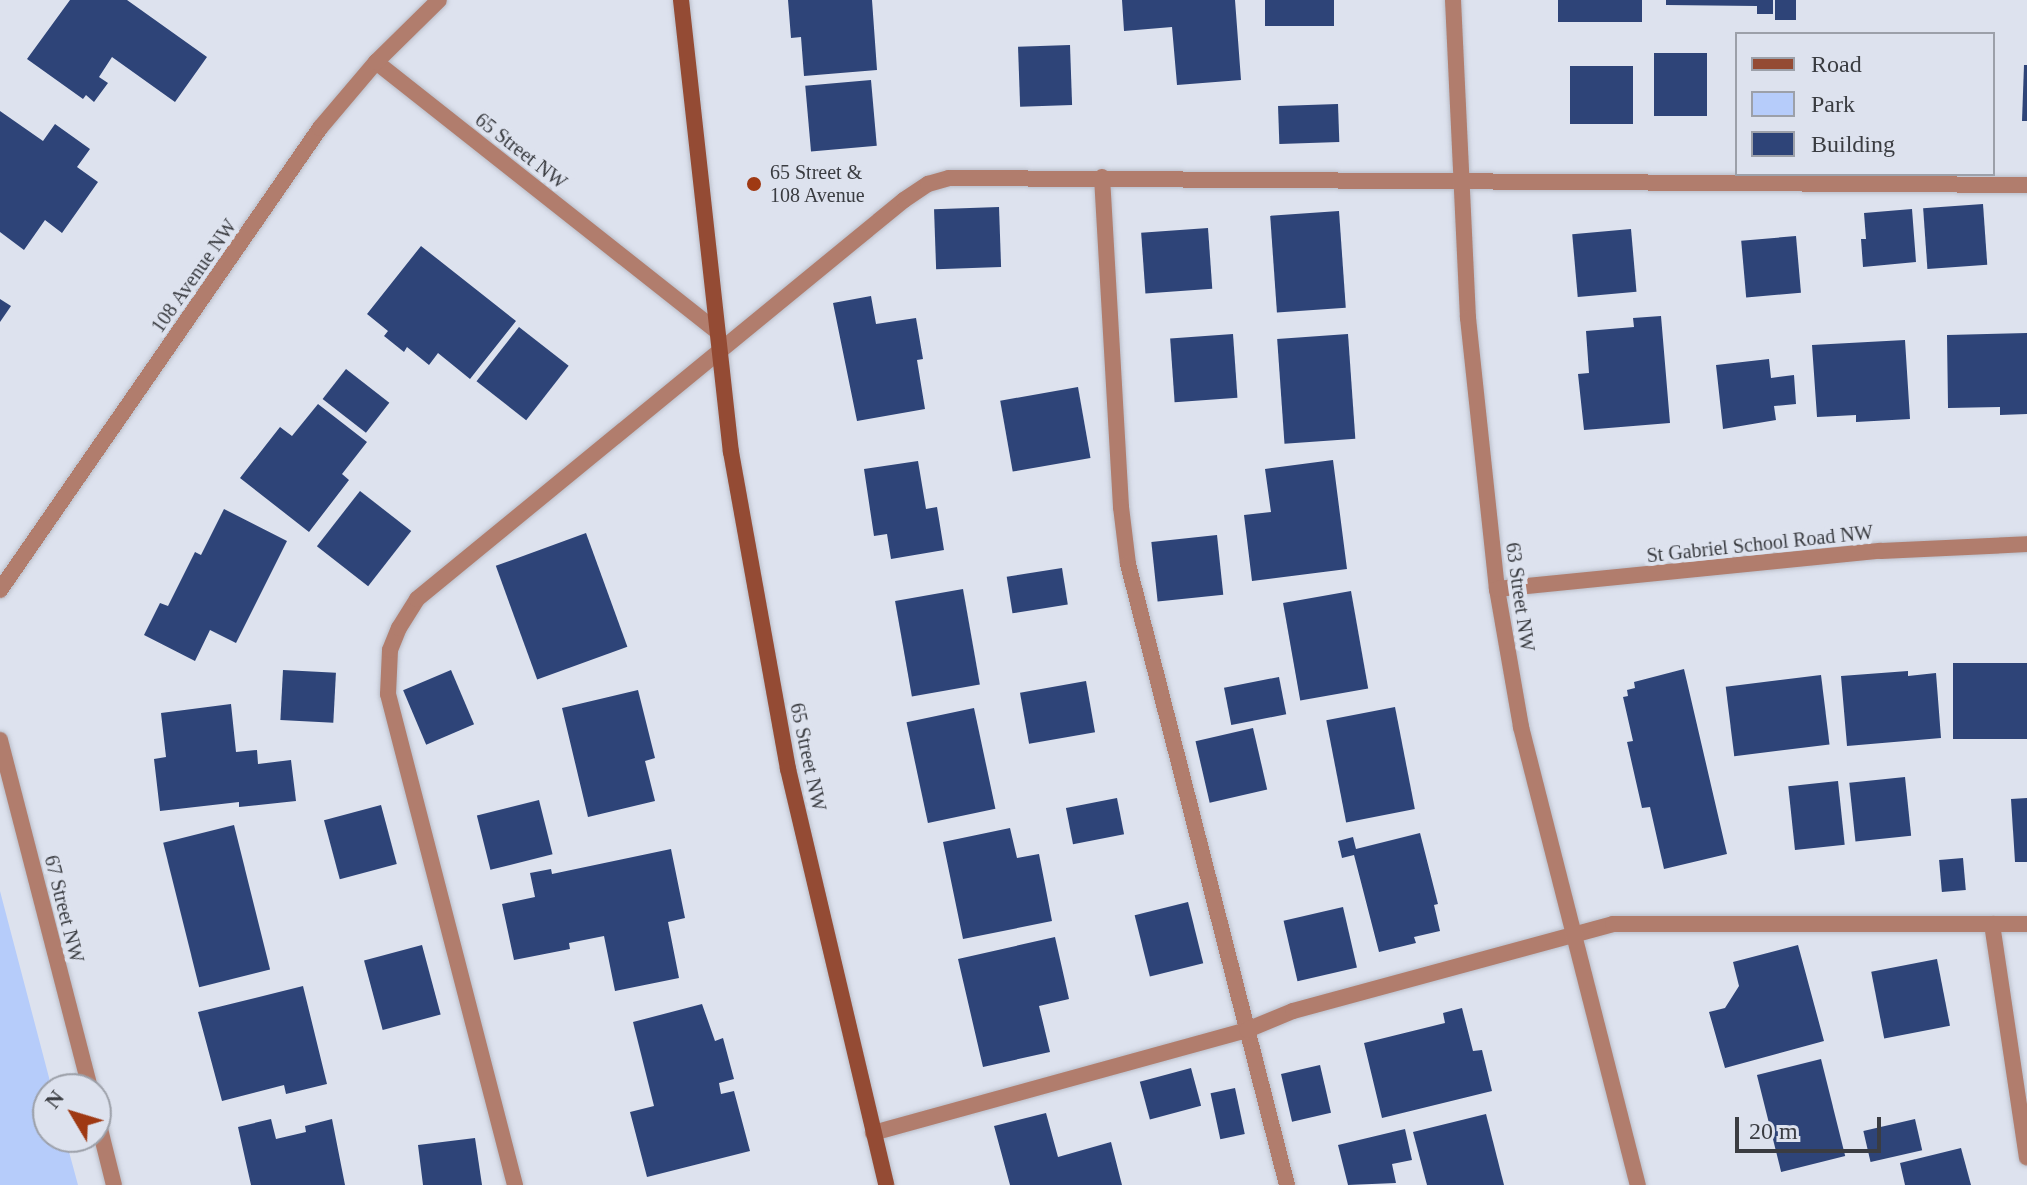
<!DOCTYPE html>
<style>
body{margin:0}
#map{position:relative;width:2027px;height:1185px;overflow:hidden;background:#dde2ee;font-family:Georgia,serif}
div>[style]{position:absolute}
.green>*{inset:0;background:#b6ccfa}
.building>*{inset:0;background:#2e4478;transform-origin:0 0}
.roads{filter:drop-shadow(0 0 2px #b9bdc8) drop-shadow(0 0 2px #b9bdc8)}
.lane>*{height:16px;margin:-8px;padding:0 8px;transform-origin:8px;border-radius:8px;background:#b17d6d}
.street>*{height:16px;margin:-8px;padding:0 8px;transform-origin:8px;border-radius:8px;background:#b17d6d}
.secondary>*{height:16px;margin:-8px;padding:0 8px;transform-origin:8px;border-radius:8px;background:#944b34}
.dots>*{width:22px;height:22px;translate:-50% -50%;box-sizing:border-box;border:4px solid #dde2ee;border-radius:50%}
span{translate:-50% -50%;white-space:nowrap;text-align:center;line-height:1.15;-webkit-text-stroke:8px #dde2ee;paint-order:stroke}
.street-label{font-size:20px;color:#3a3c41}
.poi-label{font-size:20px;color:#3a3c41}
.left{translate:0 -50%;text-align:left}
.legend{position:absolute;left:1735px;top:32px;width:260px;height:144px;box-sizing:border-box;background:#dde2ee;border:2px solid #9ca0a9;margin:0;padding:10px 14px;list-style:none;font-size:24px;color:#3a3c41}
.legend li{display:flex;align-items:center;gap:16px;height:40px}
.legend b{width:40px;border:2px solid #9ca0a9}
.north{position:absolute;left:32px;top:1073px;width:80px;height:80px;box-sizing:border-box;background:#dde2ee;border:2px solid #9ca0a9;border-radius:50%;rotate:308deg;font-size:22px;font-weight:700;line-height:32px;text-align:center;color:#3a3c41}
.north::after{content:'';display:block;margin:auto;width:28px;height:36px;background:#9f3913;clip-path:polygon(50% 0,100% 100%,50% 72%,0 100%)}
.scale{position:absolute;left:1735px;top:1117px;width:146px;height:36px;box-sizing:border-box;border:4px solid #3a3c41;border-top:0;padding-left:10px;font-size:24px;line-height:28px;white-space:nowrap;color:#3a3c41;-webkit-text-stroke:6px #dde2ee;paint-order:stroke}
</style>
<div id="map">
<div class="green">
<i style="clip-path:polygon(0 891px,52px 1089px,48px 1089px,48px 1137px,65px 1137px,78px 1185px,0 1185px)"></i>
</div>
<div class="building">
<i style="clip-path:polygon(70px 0,127px 0,207px 57px,175px 102px,112px 57px,99px 77px,108px 83px,94px 102px,86px 95px,83px 99px,27px 59px)"></i>
<i style="clip-path:polygon(788px 0,872px 0,877px 70px,804px 76px,801px 37px,791px 38px)"></i>
<i style="clip-path:polygon(1122px 0,1235px 0,1241px 80px,1177px 85px,1172px 27px,1124px 31px)"></i>
<i style="left:1265px;top:0;width:69px;height:26px"></i>
<i style="left:1558px;top:0;width:84px;height:22px"></i>
<i style="clip-path:polygon(1666px 0,1773px 0,1773px 14px,1757px 14px,1757px 6px,1666px 5px)"></i>
<i style="left:1775px;top:0;width:21px;height:20px"></i>
<i style="left:1070px;top:45px;width:60px;height:52px;rotate:88deg"></i>
<i style="left:1654px;top:53px;width:53px;height:63px"></i>
<i style="clip-path:polygon(2024px 65px,2027px 65px,2027px 121px,2022px 121px)"></i>
<i style="left:1570px;top:66px;width:63px;height:58px"></i>
<i style="left:871px;top:80px;width:66px;height:66px;rotate:85deg"></i>
<i style="left:1338px;top:104px;width:38px;height:60px;rotate:88deg"></i>
<i style="clip-path:polygon(0 111px,43px 141px,55px 124px,90px 149px,77px 167px,98px 182px,62px 233px,45px 220px,24px 250px,0 232px)"></i>
<i style="left:1983px;top:204px;width:61px;height:60px;rotate:86deg"></i>
<i style="left:999px;top:207px;width:60px;height:65px;rotate:88deg"></i>
<i style="clip-path:polygon(1912px 209px,1916px 262px,1863px 267px,1861px 239px,1866px 239px,1864px 213px)"></i>
<i style="left:1339px;top:211px;width:97px;height:69px;rotate:86deg"></i>
<i style="left:1208px;top:228px;width:61px;height:67px;rotate:86deg"></i>
<i style="left:1631px;top:229px;width:63px;height:59px;rotate:85deg"></i>
<i style="left:1796px;top:236px;width:57px;height:55px;rotate:85deg"></i>
<i style="clip-path:polygon(421px 246px,516px 321px,470px 379px,438px 353px,429px 365px,407px 347px,404px 352px,384px 336px,388px 331px,367px 314px)"></i>
<i style="clip-path:polygon(871px 296px,876px 324px,916px 318px,923px 359px,917px 360px,925px 409px,857px 421px,833px 303px)"></i>
<i style="clip-path:polygon(0 299px,11px 306px,0 322px)"></i>
<i style="clip-path:polygon(1661px 316px,1670px 423px,1584px 430px,1578px 374px,1589px 373px,1586px 331px,1634px 327px,1633px 318px)"></i>
<i style="left:519px;top:327px;width:63px;height:69px;rotate:38deg"></i>
<i style="clip-path:polygon(2027px 333px,2027px 414px,2000px 415px,2000px 407px,1948px 408px,1947px 335px)"></i>
<i style="left:1233px;top:334px;width:64px;height:63px;rotate:86deg"></i>
<i style="left:1348px;top:334px;width:105px;height:71px;rotate:86deg"></i>
<i style="clip-path:polygon(1905px 340px,1910px 419px,1856px 422px,1856px 415px,1817px 417px,1812px 345px)"></i>
<i style="clip-path:polygon(1769px 359px,1771px 378px,1794px 375px,1796px 404px,1774px 406px,1776px 420px,1723px 429px,1716px 365px)"></i>
<i style="left:346px;top:369px;width:55px;height:38px;rotate:38deg"></i>
<i style="left:1078px;top:387px;width:72px;height:79px;rotate:80deg"></i>
<i style="clip-path:polygon(318px 404px,367px 442px,342px 474px,349px 480px,309px 532px,240px 478px,280px 427px,292px 436px)"></i>
<i style="clip-path:polygon(1333px 460px,1347px 569px,1252px 581px,1244px 515px,1271px 512px,1265px 469px)"></i>
<i style="clip-path:polygon(918px 461px,926px 509px,937px 507px,944px 550px,891px 559px,887px 534px,874px 536px,864px 469px)"></i>
<i style="left:360px;top:491px;width:65px;height:70px;rotate:38deg"></i>
<i style="clip-path:polygon(224px 509px,287px 541px,236px 643px,210px 630px,195px 661px,144px 635px,160px 603px,168px 606px,195px 552px,201px 555px)"></i>
<i style="left:586px;top:533px;width:121px;height:96px;rotate:70deg"></i>
<i style="left:1217px;top:535px;width:60px;height:66px;rotate:84deg"></i>
<i style="left:1062px;top:568px;width:37px;height:56px;rotate:81deg"></i>
<i style="left:963px;top:589px;width:97px;height:69px;rotate:80deg"></i>
<i style="left:1351px;top:591px;width:99px;height:69px;rotate:80deg"></i>
<i style="left:2027px;top:663px;width:76px;height:74px;rotate:90deg"></i>
<i style="clip-path:polygon(1684px 669px,1727px 854px,1664px 869px,1650px 807px,1642px 808px,1627px 742px,1633px 741px,1623px 697px,1628px 696px,1627px 690px,1635px 688px,1634px 682px)"></i>
<i style="left:283px;top:670px;width:53px;height:50px;rotate:3deg"></i>
<i style="left:451px;top:670px;width:59px;height:52px;rotate:67deg"></i>
<i style="clip-path:polygon(1908px 671px,1908px 676px,1936px 673px,1941px 738px,1847px 746px,1841px 676px)"></i>
<i style="left:1821px;top:675px;width:70px;height:96px;rotate:83deg"></i>
<i style="left:1279px;top:677px;width:38px;height:56px;rotate:79deg"></i>
<i style="left:1086px;top:681px;width:52px;height:67px;rotate:80deg"></i>
<i style="clip-path:polygon(638px 690px,655px 758px,645px 761px,655px 801px,588px 817px,562px 708px)"></i>
<i style="clip-path:polygon(231px 704px,236px 752px,257px 750px,258px 764px,291px 760px,296px 801px,239px 807px,239px 802px,160px 811px,154px 759px,166px 757px,161px 713px)"></i>
<i style="left:1395px;top:707px;width:104px;height:70px;rotate:79deg"></i>
<i style="left:974px;top:708px;width:103px;height:69px;rotate:78deg"></i>
<i style="left:1253px;top:728px;width:63px;height:59px;rotate:77deg"></i>
<i style="left:1905px;top:777px;width:59px;height:56px;rotate:84deg"></i>
<i style="left:1838px;top:781px;width:64px;height:50px;rotate:84deg"></i>
<i style="left:1117px;top:798px;width:37px;height:52px;rotate:79deg"></i>
<i style="clip-path:polygon(2027px 798px,2027px 862px,2015px 862px,2011px 799px)"></i>
<i style="left:539px;top:800px;width:56px;height:64px;rotate:76deg"></i>
<i style="left:381px;top:805px;width:61px;height:59px;rotate:75deg"></i>
<i style="left:234px;top:825px;width:149px;height:73px;rotate:76deg"></i>
<i style="clip-path:polygon(1010px 828px,1017px 858px,1039px 854px,1052px 921px,963px 939px,943px 842px)"></i>
<i style="clip-path:polygon(1420px 833px,1438px 904px,1434px 905px,1440px 931px,1414px 937px,1416px 943px,1379px 952px,1354px 855px,1342px 858px,1338px 841px,1353px 837px,1356px 849px)"></i>
<i style="clip-path:polygon(671px 849px,685px 918px,668px 922px,679px 978px,615px 991px,604px 936px,569px 943px,570px 949px,514px 960px,502px 904px,535px 897px,530px 873px,551px 869px,552px 874px)"></i>
<i style="left:1963px;top:858px;width:32px;height:24px;rotate:85deg"></i>
<i style="left:1188px;top:902px;width:63px;height:55px;rotate:76deg"></i>
<i style="left:1343px;top:907px;width:62px;height:61px;rotate:77deg"></i>
<i style="clip-path:polygon(1055px 937px,1069px 999px,1039px 1006px,1050px 1052px,983px 1067px,958px 959px)"></i>
<i style="left:422px;top:945px;width:72px;height:60px;rotate:75deg"></i>
<i style="clip-path:polygon(1798px 945px,1824px 1041px,1725px 1068px,1709px 1012px,1725px 1008px,1739px 986px,1733px 962px)"></i>
<i style="left:1937px;top:959px;width:68px;height:67px;rotate:79deg"></i>
<i style="clip-path:polygon(303px 986px,327px 1084px,286px 1094px,284px 1085px,222px 1101px,198px 1012px)"></i>
<i style="clip-path:polygon(702px 1004px,715px 1041px,723px 1038px,734px 1079px,719px 1083px,721px 1094px,734px 1091px,750px 1151px,647px 1177px,630px 1112px,654px 1106px,633px 1022px)"></i>
<i style="clip-path:polygon(1462px 1008px,1473px 1051px,1482px 1050px,1492px 1091px,1382px 1118px,1364px 1043px,1445px 1023px,1443px 1013px)"></i>
<i style="left:1821px;top:1059px;width:100px;height:66px;rotate:76deg"></i>
<i style="left:1320px;top:1065px;width:49px;height:40px;rotate:77deg"></i>
<i style="left:1191px;top:1068px;width:39px;height:53px;rotate:75deg"></i>
<i style="left:1235px;top:1088px;width:47px;height:25px;rotate:78deg"></i>
<i style="clip-path:polygon(1046px 1113px,1058px 1157px,1111px 1142px,1122px 1185px,1010px 1185px,994px 1126px)"></i>
<i style="clip-path:polygon(1486px 1114px,1504px 1185px,1427px 1185px,1413px 1132px)"></i>
<i style="clip-path:polygon(271px 1119px,276px 1139px,306px 1132px,305px 1126px,332px 1119px,345px 1185px,251px 1185px,238px 1127px)"></i>
<i style="left:1915px;top:1119px;width:32px;height:53px;rotate:77deg"></i>
<i style="clip-path:polygon(1405px 1129px,1412px 1160px,1392px 1164px,1396px 1183px,1348px 1185px,1338px 1145px)"></i>
<i style="clip-path:polygon(475px 1138px,482px 1185px,423px 1185px,418px 1145px)"></i>
<i style="clip-path:polygon(1961px 1148px,1971px 1185px,1905px 1185px,1900px 1163px)"></i>
</div>
<div class="roads">
<div class="lane">
<i style="left:1102px;top:177px;width:331px;rotate:86.7deg"></i>
<i style="left:1121px;top:507px;width:57px;rotate:83deg"></i>
<i style="left:1128px;top:564px;width:641px;rotate:75.64deg"></i>
<i style="left:1992px;top:924px;width:236px;rotate:81.5deg"></i>
<i style="left:873px;top:1133px;width:388px;rotate:-15.4deg"></i>
<i style="left:1247px;top:1030px;width:50px;rotate:-22.4deg"></i>
<i style="left:1293px;top:1011px;width:332px;rotate:-15.2deg"></i>
<i style="left:1613px;top:924px;width:414px"></i>
<i style="left:515px;top:1185px;width:507px;rotate:-104.5deg"></i>
<i style="left:388px;top:694px;width:44px;rotate:-87.4deg"></i>
<i style="left:390px;top:650px;width:24px;rotate:-68deg"></i>
<i style="left:399px;top:628px;width:34px;rotate:-58deg"></i>
<i style="left:417px;top:599px;width:630px;rotate:-39.33deg"></i>
<i style="left:904px;top:200px;width:29px;rotate:-34deg"></i>
<i style="left:928px;top:184px;width:22px;rotate:-16deg"></i>
<i style="left:949px;top:178px;width:1078px;rotate:0.37deg"></i>
</div>
<div class="street">
<i style="left:1453px;top:0;width:318px;rotate:87.3deg"></i>
<i style="left:1468px;top:318px;width:273px;rotate:83.9deg"></i>
<i style="left:1497px;top:589px;width:140px;rotate:80.1deg"></i>
<i style="left:1521px;top:727px;width:473px;rotate:75.7deg"></i>
<i style="left:376px;top:62px;width:434px;rotate:38.3deg"></i>
<i style="left:1497px;top:589px;width:386px;rotate:-5.7deg"></i>
<i style="left:1881px;top:551px;width:146px;rotate:-2.7deg"></i>
<i style="left:0;top:590px;width:562px;rotate:-55.29deg"></i>
<i style="left:320px;top:128px;width:87px;rotate:-49.7deg"></i>
<i style="left:376px;top:62px;width:88px;rotate:-44.5deg"></i>
<i style="left:0;top:740px;width:360px;rotate:75.5deg"></i>
<i style="left:96px;top:1113px;width:74px;rotate:76deg"></i>
</div>
<div class="secondary">
<i style="left:681px;top:0;width:455px;rotate:83.7deg"></i>
<i style="left:731px;top:452px;width:322px;rotate:79.8deg"></i>
<i style="left:788px;top:769px;width:427px;rotate:76.7deg"></i>
</div>
</div>
<div class="dots">
<i style="left:754px;top:184px;background:#9f3913"></i>
</div>
<div class="street-label">
<span style="left:521px;top:151px;rotate:38deg">65 Street NW</span>
<span style="left:194px;top:276px;rotate:-55deg">108 Avenue NW</span>
<span style="left:1760px;top:544px;rotate:-6deg">St Gabriel School Road NW</span>
<span style="left:1520px;top:597px;rotate:82deg">63 Street NW</span>
<span style="left:808px;top:757px;rotate:78deg">65 Street NW</span>
<span style="left:64px;top:909px;rotate:76deg">67 Street NW</span>
</div>
<div class="poi-label">
<span class="left" style="left:770px;top:184px">65 Street &amp;<br>108 Avenue</span>
</div>
<ul class="legend">
<li><b style="height:10px;background:#944b34"></b>Road</li>
<li><b style="height:22px;background:#b6ccfa"></b>Park</li>
<li><b style="height:22px;background:#2e4478"></b>Building</li>
</ul>
<div class="north">N</div>
<div class="scale">20 m</div>
</div>
